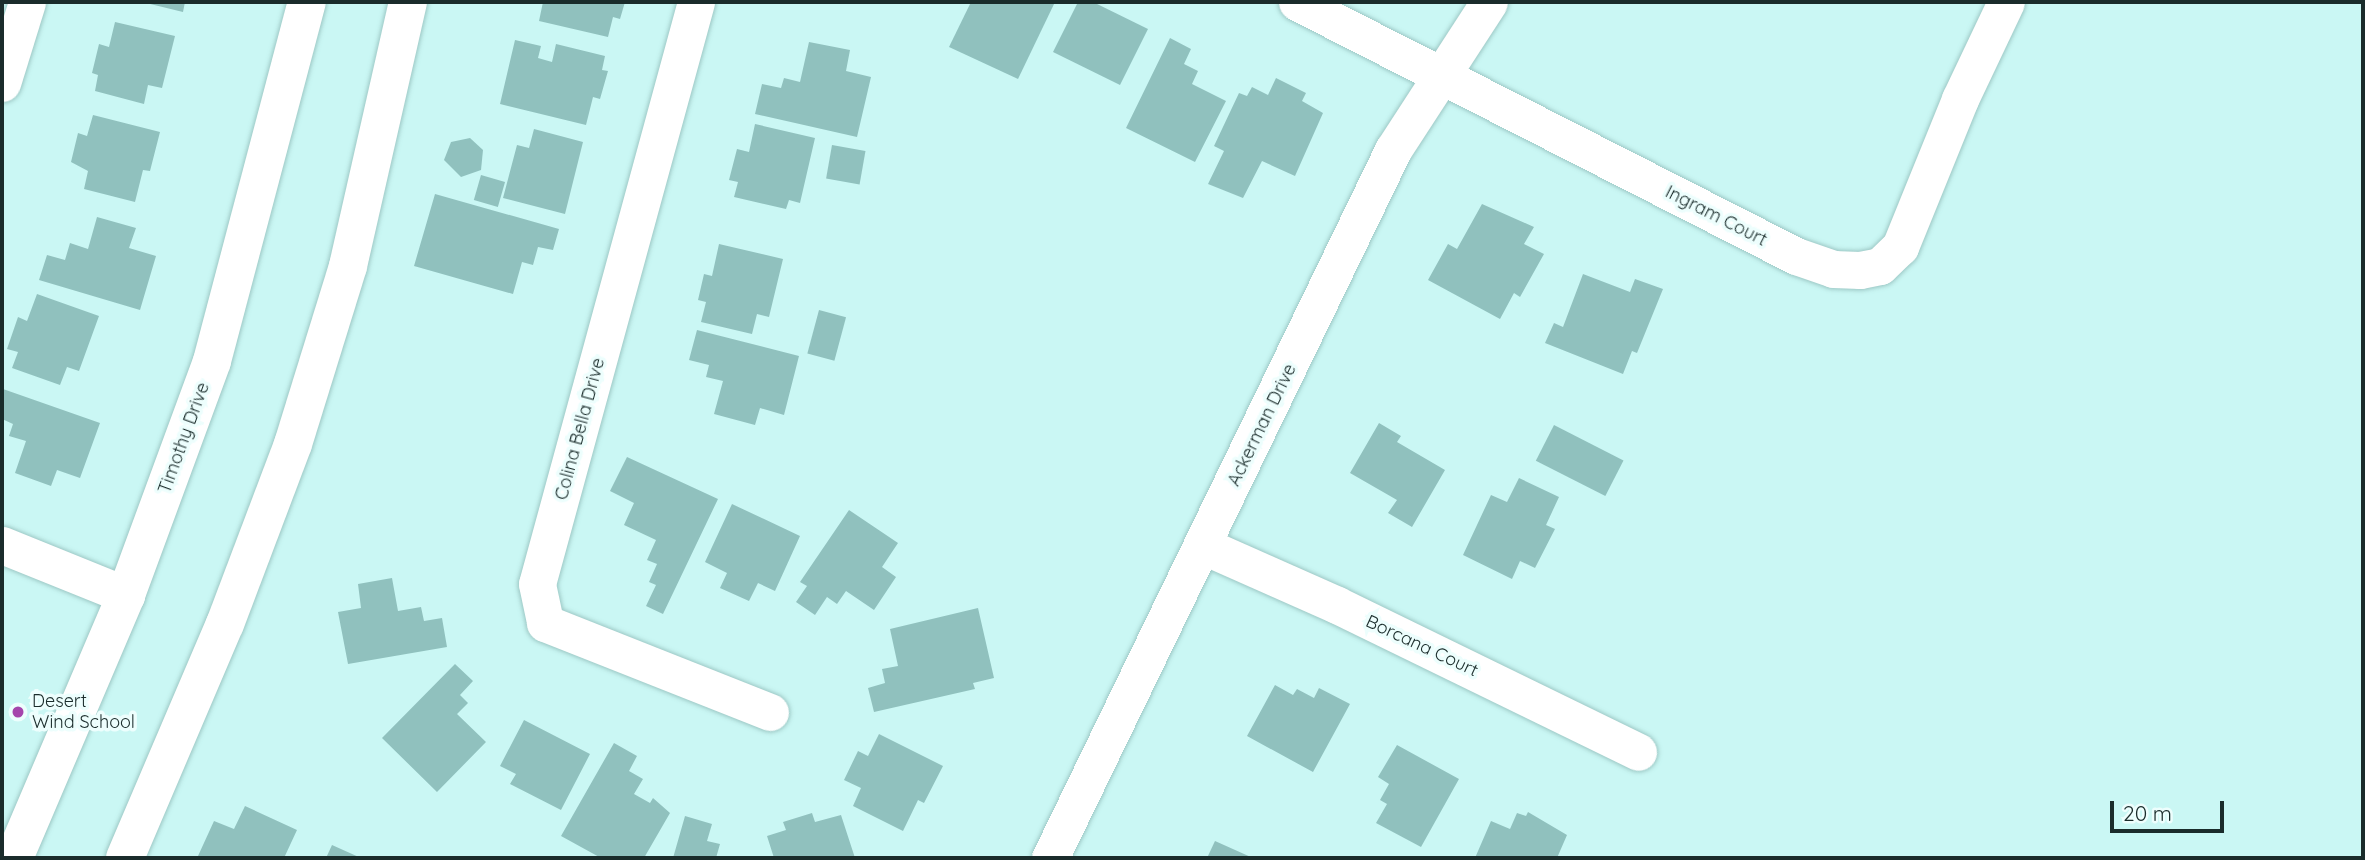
<!DOCTYPE html>
<style>
body{margin:0}
#map{position:relative;width:2365px;height:860px;overflow:hidden;background:#caf7f4;font-family:Quicksand,sans-serif}
div>[style]{position:absolute}
.building>*{inset:0;background:#90c1be;transform-origin:0 0}
.roads{filter:drop-shadow(0 0 2px #9dc8c5) drop-shadow(0 0 2px #9dc8c5)}
.street>*{height:37px;margin:-18.5px;padding:0 18.5px;transform-origin:18.5px;border-radius:18.5px;background:#fff}
.secondary>*{height:38px;margin:-19px;padding:0 19px;transform-origin:19px;border-radius:19px;background:#fff}
.dots>*{width:19px;height:19px;translate:-50% -50%;box-sizing:border-box;border:4px solid #edfefd;border-radius:50%}
span{translate:-50% -50%;white-space:nowrap;text-align:center;line-height:1.15;-webkit-text-stroke:7px #edfefd;paint-order:stroke}
.street-label{font-size:18px;color:#1a2c2b}
.poi-label{font-size:18px;color:#1a2c2b}
.left{translate:0 -50%;text-align:left}
.frame{position:absolute;inset:0;border:4px solid #1a2c2b;pointer-events:none}
.scale{position:absolute;left:2110px;top:801px;width:114px;height:32px;box-sizing:border-box;border:4px solid #1a2c2b;border-top:0;padding-left:9px;font-size:21px;line-height:24px;white-space:nowrap;color:#1a2c2b;-webkit-text-stroke:5px #edfefd;paint-order:stroke}
</style>
<div id="map">
<div class="building">
<i style="clip-path:polygon(142px 2px,185px 2px,183px 12px)"></i>
<i style="clip-path:polygon(543px 2px,625px 2px,620px 19px,613px 17px,608px 37px,539px 21px)"></i>
<i style="clip-path:polygon(971px 2px,1055px 2px,1018px 79px,949px 47px)"></i>
<i style="clip-path:polygon(1078px 2px,1093px 2px,1148px 29px,1120px 85px,1053px 52px)"></i>
<i style="clip-path:polygon(115px 22px,175px 36px,162px 88px,148px 85px,144px 104px,95px 91px,98px 75px,92px 73px,99px 44px,109px 47px)"></i>
<i style="clip-path:polygon(1170px 38px,1191px 49px,1184px 64px,1198px 71px,1192px 84px,1226px 101px,1195px 162px,1126px 128px)"></i>
<i style="clip-path:polygon(515px 40px,541px 46px,538px 58px,552px 62px,556px 44px,605px 56px,602px 70px,608px 71px,600px 99px,593px 97px,586px 125px,500px 104px)"></i>
<i style="clip-path:polygon(809px 42px,850px 50px,846px 71px,871px 77px,857px 137px,755px 114px,762px 84px,781px 88px,784px 78px,800px 82px)"></i>
<i style="clip-path:polygon(1276px 78px,1306px 93px,1302px 101px,1323px 113px,1295px 176px,1262px 161px,1243px 198px,1208px 184px,1224px 151px,1214px 146px,1239px 93px,1247px 96px,1252px 87px,1268px 95px)"></i>
<i style="clip-path:polygon(93px 115px,160px 132px,150px 171px,143px 170px,135px 202px,84px 189px,88px 171px,71px 162px,78px 133px,87px 136px)"></i>
<i style="clip-path:polygon(755px 124px,815px 138px,800px 203px,789px 200px,786px 209px,734px 197px,738px 182px,729px 180px,737px 149px,749px 152px)"></i>
<i style="clip-path:polygon(534px 129px,583px 142px,565px 214px,503px 198px,517px 145px,529px 148px)"></i>
<i style="clip-path:polygon(470px 138px,483px 150px,481px 170px,461px 177px,444px 160px,451px 142px)"></i>
<i style="left:832px;top:145px;width:34px;height:34px;rotate:10deg"></i>
<i style="left:481px;top:175px;width:25px;height:26px;rotate:16deg"></i>
<i style="clip-path:polygon(435px 194px,559px 229px,553px 250px,538px 247px,533px 265px,522px 262px,513px 294px,414px 266px)"></i>
<i style="clip-path:polygon(1482px 204px,1534px 227px,1524px 244px,1544px 254px,1520px 297px,1514px 293px,1500px 319px,1428px 280px,1448px 244px,1457px 249px)"></i>
<i style="clip-path:polygon(97px 217px,136px 228px,129px 248px,156px 256px,140px 310px,39px 280px,47px 255px,65px 260px,70px 243px,88px 249px)"></i>
<i style="clip-path:polygon(719px 244px,783px 259px,769px 317px,757px 314px,752px 334px,701px 322px,706px 302px,698px 300px,704px 274px,712px 276px)"></i>
<i style="clip-path:polygon(1583px 274px,1630px 292px,1635px 279px,1663px 289px,1637px 353px,1632px 351px,1623px 374px,1545px 343px,1554px 323px,1563px 327px)"></i>
<i style="clip-path:polygon(37px 294px,99px 316px,79px 371px,67px 367px,60px 385px,12px 368px,18px 352px,7px 349px,18px 317px,27px 321px)"></i>
<i style="left:819px;top:310px;width:28px;height:45px;rotate:15deg"></i>
<i style="clip-path:polygon(697px 330px,799px 356px,784px 415px,760px 408px,755px 425px,714px 414px,723px 381px,706px 377px,709px 365px,689px 360px)"></i>
<i style="clip-path:polygon(3px 389px,100px 423px,80px 478px,57px 470px,51px 486px,15px 473px,26px 441px,9px 436px,13px 424px,2px 419px)"></i>
<i style="clip-path:polygon(1379px 423px,1401px 436px,1397px 442px,1445px 470px,1412px 527px,1388px 513px,1397px 500px,1350px 473px)"></i>
<i style="left:1554px;top:425px;width:78px;height:40px;rotate:27deg"></i>
<i style="clip-path:polygon(627px 457px,718px 499px,663px 614px,646px 606px,656px 585px,649px 582px,657px 564px,647px 560px,656px 540px,624px 525px,634px 503px,610px 491px)"></i>
<i style="clip-path:polygon(1519px 478px,1559px 497px,1546px 525px,1555px 529px,1535px 568px,1520px 561px,1512px 579px,1463px 555px,1491px 495px,1507px 502px)"></i>
<i style="clip-path:polygon(732px 504px,800px 536px,775px 591px,758px 583px,749px 601px,720px 588px,727px 573px,705px 562px)"></i>
<i style="clip-path:polygon(849px 510px,898px 543px,882px 567px,896px 577px,874px 610px,846px 591px,837px 604px,827px 597px,815px 615px,796px 602px,807px 586px,800px 582px)"></i>
<i style="clip-path:polygon(392px 578px,398px 611px,421px 607px,424px 621px,442px 618px,447px 647px,348px 664px,338px 612px,361px 608px,358px 584px)"></i>
<i style="clip-path:polygon(978px 608px,994px 678px,973px 683px,975px 689px,874px 712px,868px 688px,885px 683px,882px 669px,898px 666px,890px 629px)"></i>
<i style="clip-path:polygon(455px 664px,473px 681px,460px 695px,468px 703px,457px 714px,486px 742px,437px 792px,382px 738px)"></i>
<i style="clip-path:polygon(1275px 685px,1293px 695px,1297px 689px,1314px 698px,1319px 688px,1350px 704px,1313px 772px,1247px 736px)"></i>
<i style="clip-path:polygon(524px 720px,590px 754px,561px 810px,510px 784px,516px 774px,500px 766px)"></i>
<i style="clip-path:polygon(879px 734px,943px 766px,924px 803px,918px 800px,903px 831px,853px 806px,861px 788px,844px 780px,858px 751px,868px 756px)"></i>
<i style="clip-path:polygon(614px 743px,637px 756px,629px 771px,643px 779px,634px 794px,650px 803px,653px 798px,670px 813px,644px 858px,601px 858px,561px 836px)"></i>
<i style="clip-path:polygon(1397px 745px,1459px 779px,1421px 847px,1376px 823px,1387px 804px,1380px 800px,1389px 784px,1378px 777px)"></i>
<i style="clip-path:polygon(245px 806px,297px 830px,284px 858px,198px 856px,214px 821px,234px 829px)"></i>
<i style="clip-path:polygon(1528px 812px,1567px 835px,1557px 858px,1475px 858px,1491px 821px,1510px 829px,1517px 813px,1526px 816px)"></i>
<i style="clip-path:polygon(812px 813px,815px 822px,841px 815px,855px 858px,774px 858px,767px 836px,786px 830px,783px 822px)"></i>
<i style="clip-path:polygon(685px 816px,712px 824px,707px 841px,720px 844px,716px 858px,673px 858px)"></i>
<i style="clip-path:polygon(1215px 841px,1253px 858px,1207px 858px)"></i>
<i style="clip-path:polygon(332px 845px,361px 858px,326px 858px)"></i>
</div>
<div class="roads">
<div class="street">
<i style="left:696px;top:2px;width:603px;rotate:105.28deg"></i>
<i style="left:537px;top:584px;width:40px;rotate:78deg"></i>
<i style="left:545px;top:623px;width:242px;rotate:21.6deg"></i>
<i style="left:1297px;top:2px;width:560px;rotate:26.98deg"></i>
<i style="left:1796px;top:256px;width:39px;rotate:19deg"></i>
<i style="left:1833px;top:269px;width:27px;rotate:2deg"></i>
<i style="left:1860px;top:270px;width:20px;rotate:-11deg"></i>
<i style="left:1880px;top:266px;width:28px;rotate:-44deg"></i>
<i style="left:1900px;top:247px;width:160px;rotate:-67.9deg"></i>
<i style="left:1960px;top:99px;width:107px;rotate:-64.6deg"></i>
<i style="left:2px;top:83px;width:85px;rotate:-72.8deg"></i>
<i style="left:2px;top:545px;width:134px;rotate:22deg"></i>
<i style="left:1204px;top:546px;width:145px;rotate:23.9deg"></i>
<i style="left:1337px;top:605px;width:335px;rotate:26deg"></i>
<i style="left:1050px;top:858px;width:787px;rotate:-64.15deg"></i>
<i style="left:1393px;top:150px;width:176px;rotate:-57deg"></i>
</div>
<div class="secondary">
<i style="left:14px;top:858px;width:286px;rotate:-66.9deg"></i>
<i style="left:126px;top:595px;width:249px;rotate:-69.8deg"></i>
<i style="left:212px;top:361px;width:371px;rotate:-75.2deg"></i>
<i style="left:125px;top:858px;width:254px;rotate:-66.9deg"></i>
<i style="left:225px;top:624px;width:192px;rotate:-69.3deg"></i>
<i style="left:293px;top:444px;width:186px;rotate:-72.8deg"></i>
<i style="left:348px;top:266px;width:271px;rotate:-77.2deg"></i>
</div>
</div>
<div class="dots">
<i style="left:18px;top:712px;background:#a545ac"></i>
</div>
<div class="street-label">
<span style="left:1716px;top:216px;rotate:27deg">Ingram Court</span>
<span style="left:1262px;top:425px;rotate:-64deg">Ackerman Drive</span>
<span style="left:580px;top:429px;rotate:-75deg">Colina Bella Drive</span>
<span style="left:184px;top:438px;rotate:-70deg">Timothy Drive</span>
<span style="left:1422px;top:646px;rotate:25deg">Borcana Court</span>
</div>
<div class="poi-label">
<span class="left" style="left:32px;top:712px">Desert<br>Wind School</span>
</div>
<div class="frame"></div>
<div class="scale">20 m</div>
</div>
